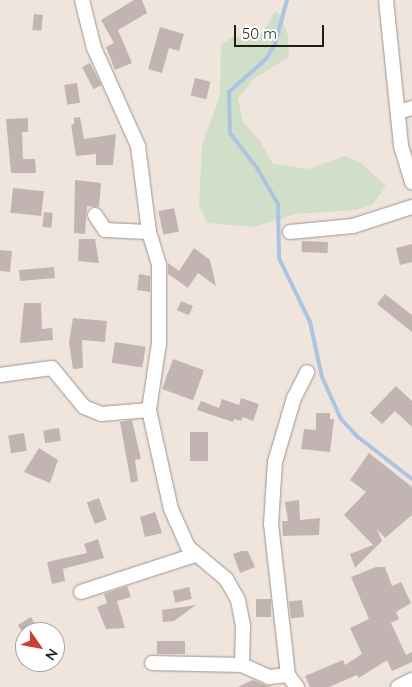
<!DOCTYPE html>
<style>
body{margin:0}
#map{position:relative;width:412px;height:687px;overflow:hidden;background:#f0e5dd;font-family:Quicksand,sans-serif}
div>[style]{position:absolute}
.green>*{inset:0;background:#d1dfc9}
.stream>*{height:4px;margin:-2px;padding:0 2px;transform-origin:2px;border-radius:2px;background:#adc3e2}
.building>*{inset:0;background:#c2b4b2;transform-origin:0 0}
.roads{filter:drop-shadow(0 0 1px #9e948d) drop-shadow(0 0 1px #9e948d)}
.minor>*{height:14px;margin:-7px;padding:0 7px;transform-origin:7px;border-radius:7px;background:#fff}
span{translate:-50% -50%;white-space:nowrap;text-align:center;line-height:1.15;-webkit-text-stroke:4.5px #fff;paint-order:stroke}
.north{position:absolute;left:15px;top:622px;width:50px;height:50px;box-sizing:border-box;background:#fff;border:1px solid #a5a4a3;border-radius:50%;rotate:123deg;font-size:14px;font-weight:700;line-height:20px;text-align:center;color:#1f1c19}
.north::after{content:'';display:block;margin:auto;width:18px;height:22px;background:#cb3e30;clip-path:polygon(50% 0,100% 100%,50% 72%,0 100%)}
.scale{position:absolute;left:234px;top:25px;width:90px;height:22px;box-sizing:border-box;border:2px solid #1f1c19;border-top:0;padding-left:6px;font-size:15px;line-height:18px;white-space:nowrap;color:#1f1c19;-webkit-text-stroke:4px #fff;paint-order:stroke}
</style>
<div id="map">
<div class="green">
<i style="clip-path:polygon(275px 11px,280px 14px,288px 36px,289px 57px,253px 79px,238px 99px,243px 122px,259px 139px,273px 164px,307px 169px,345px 156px,361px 163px,386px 186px,372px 205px,356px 210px,296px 214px,254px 227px,207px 223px,199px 205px,202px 145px,220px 95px,221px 45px,232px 37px,251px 37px,263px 32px)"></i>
</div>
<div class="stream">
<i style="left:287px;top:0;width:46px;rotate:105.3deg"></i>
<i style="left:275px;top:44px;width:17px;rotate:121deg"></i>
<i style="left:266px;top:59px;width:50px;rotate:138.3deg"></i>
<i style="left:229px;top:92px;width:41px;rotate:88.6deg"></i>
<i style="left:230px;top:133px;width:44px;rotate:52.4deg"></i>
<i style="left:257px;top:168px;width:42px;rotate:59.7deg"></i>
<i style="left:278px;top:204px;width:54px;rotate:88.9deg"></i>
<i style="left:279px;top:258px;width:71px;rotate:64.2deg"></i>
<i style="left:310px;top:322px;width:56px;rotate:77.7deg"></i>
<i style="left:322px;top:377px;width:46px;rotate:65.7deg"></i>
<i style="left:341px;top:419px;width:25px;rotate:47deg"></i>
<i style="left:358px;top:437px;width:68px;rotate:37.9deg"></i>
</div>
<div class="building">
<i style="clip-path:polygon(134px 0,142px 0,147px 13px,118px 30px,132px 63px,115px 70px,106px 47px,114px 43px,101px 20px)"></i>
<i style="left:34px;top:14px;width:9px;height:16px;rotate:6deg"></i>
<i style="clip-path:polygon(160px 27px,184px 34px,179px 51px,169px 48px,162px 73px,148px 69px)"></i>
<i style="left:90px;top:63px;width:25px;height:9px;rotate:63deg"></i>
<i style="left:195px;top:78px;width:16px;height:18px;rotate:14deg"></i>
<i style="left:77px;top:83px;width:20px;height:13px;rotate:81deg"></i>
<i style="clip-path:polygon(80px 117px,84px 139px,116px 134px,113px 165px,96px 165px,96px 154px,76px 156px,71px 125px,74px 124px,74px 118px)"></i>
<i style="clip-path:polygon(28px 118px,28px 132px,22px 132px,23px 159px,35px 159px,36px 173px,11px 173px,6px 119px)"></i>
<i style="clip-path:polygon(75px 180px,101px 183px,99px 207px,87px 206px,85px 234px,74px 233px)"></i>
<i style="left:13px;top:188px;width:31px;height:25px;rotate:6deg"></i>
<i style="left:174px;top:208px;width:24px;height:16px;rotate:78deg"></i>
<i style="left:44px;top:212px;width:9px;height:15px;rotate:6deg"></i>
<i style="clip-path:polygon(79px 239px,95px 239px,99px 263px,78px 261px)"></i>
<i style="left:302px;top:241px;width:26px;height:11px;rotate:2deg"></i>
<i style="clip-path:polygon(412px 244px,412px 262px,400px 265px,396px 248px)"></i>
<i style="clip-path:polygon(194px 248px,210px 260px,216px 286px,198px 273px,188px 288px,168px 274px,168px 263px,179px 271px)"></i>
<i style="left:0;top:250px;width:12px;height:21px;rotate:5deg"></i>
<i style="left:54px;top:267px;width:11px;height:35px;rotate:85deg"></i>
<i style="clip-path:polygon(139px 274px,150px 276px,150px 292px,137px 290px)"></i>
<i style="clip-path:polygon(385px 294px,412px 315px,412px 332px,377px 304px)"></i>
<i style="left:181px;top:301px;width:13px;height:10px;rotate:23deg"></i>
<i style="clip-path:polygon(24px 303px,41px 303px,42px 329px,52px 328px,53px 340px,20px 343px)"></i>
<i style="clip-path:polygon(73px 318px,107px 321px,105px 342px,82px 340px,83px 368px,73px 369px,69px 343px)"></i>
<i style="left:115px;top:342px;width:31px;height:21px;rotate:9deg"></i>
<i style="left:173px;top:359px;width:33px;height:32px;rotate:20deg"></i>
<i style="clip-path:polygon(396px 386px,412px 401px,412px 427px,395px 411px,382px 424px,370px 413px)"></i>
<i style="clip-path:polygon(241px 398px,259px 404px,253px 421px,243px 417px,241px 421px,234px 419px,233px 422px,197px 410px,201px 401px,219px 408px,222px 399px,239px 405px)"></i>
<i style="clip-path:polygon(316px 413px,330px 413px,330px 419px,334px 419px,330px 452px,301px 449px,304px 429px,316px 430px)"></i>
<i style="clip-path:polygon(132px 420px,141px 459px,135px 460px,138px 481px,131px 483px,120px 422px)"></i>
<i style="left:59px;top:428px;width:13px;height:16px;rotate:81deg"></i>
<i style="left:190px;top:432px;width:18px;height:29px"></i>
<i style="left:24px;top:433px;width:18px;height:16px;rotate:81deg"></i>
<i style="clip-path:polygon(39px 448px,58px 460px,50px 483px,24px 472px)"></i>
<i style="clip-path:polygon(369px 453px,412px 487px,412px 515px,385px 538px,377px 529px,382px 541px,355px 568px,350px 554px,373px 545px,344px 515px,366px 492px,350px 480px)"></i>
<i style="left:99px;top:498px;width:23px;height:13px;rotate:70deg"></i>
<i style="clip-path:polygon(299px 500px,300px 520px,320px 518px,319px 535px,283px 536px,282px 521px,288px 521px,285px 502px)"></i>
<i style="clip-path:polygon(155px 512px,162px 533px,145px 537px,140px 517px)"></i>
<i style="clip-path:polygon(98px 539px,104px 558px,63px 569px,65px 581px,52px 584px,47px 562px,87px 553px,84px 544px)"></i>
<i style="clip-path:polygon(242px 551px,248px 551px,255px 567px,240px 573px,233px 554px)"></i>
<i style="clip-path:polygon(376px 567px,385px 567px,392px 586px,401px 582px,411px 603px,396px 612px,399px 619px,391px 623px,406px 655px,412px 652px,412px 662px,392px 671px,387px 660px,359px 678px,357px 675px,329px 687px,310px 687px,305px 676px,343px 660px,345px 665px,362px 654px,350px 628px,369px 619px,351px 577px)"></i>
<i style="clip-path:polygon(127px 586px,131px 597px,117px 601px,125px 628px,106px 629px,97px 607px,107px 603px,104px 594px)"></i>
<i style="left:189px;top:587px;width:12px;height:17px;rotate:76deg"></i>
<i style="left:256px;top:599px;width:15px;height:18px"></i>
<i style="left:302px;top:600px;width:17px;height:13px;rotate:83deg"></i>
<i style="clip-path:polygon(196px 605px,174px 621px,163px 622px,162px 610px)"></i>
<i style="clip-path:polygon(31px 617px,36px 626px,24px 635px,18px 625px)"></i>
<i style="left:157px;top:641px;width:28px;height:13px"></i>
<i style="clip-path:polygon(253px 680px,265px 685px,273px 687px,238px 687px)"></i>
</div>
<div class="roads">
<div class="minor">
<i style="left:82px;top:0;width:49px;rotate:76deg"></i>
<i style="left:94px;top:48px;width:107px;rotate:65.8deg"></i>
<i style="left:138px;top:146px;width:87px;rotate:82.7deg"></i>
<i style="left:149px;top:232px;width:34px;rotate:73deg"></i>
<i style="left:159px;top:265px;width:78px;rotate:90deg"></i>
<i style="left:159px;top:343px;width:68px;rotate:98.5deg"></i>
<i style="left:149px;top:410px;width:101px;rotate:77.5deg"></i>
<i style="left:171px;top:509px;width:42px;rotate:65.9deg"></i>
<i style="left:188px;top:547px;width:50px;rotate:40.1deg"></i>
<i style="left:226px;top:579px;width:24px;rotate:60deg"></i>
<i style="left:238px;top:600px;width:25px;rotate:79deg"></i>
<i style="left:243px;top:625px;width:40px;rotate:91.4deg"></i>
<i style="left:386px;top:0;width:147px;rotate:84.1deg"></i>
<i style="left:401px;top:146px;width:38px;rotate:73deg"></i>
<i style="left:398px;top:112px;width:15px;rotate:-16deg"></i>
<i style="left:95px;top:215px;width:18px;rotate:56deg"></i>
<i style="left:105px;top:230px;width:44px;rotate:2.6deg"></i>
<i style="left:290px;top:232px;width:63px;rotate:-5.4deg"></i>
<i style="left:353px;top:226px;width:62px;rotate:-17.9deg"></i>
<i style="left:0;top:375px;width:52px;rotate:-7.7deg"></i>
<i style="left:52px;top:368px;width:50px;rotate:50.6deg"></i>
<i style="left:84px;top:407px;width:18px;rotate:22deg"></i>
<i style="left:101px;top:414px;width:48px;rotate:-4.8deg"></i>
<i style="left:81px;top:592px;width:120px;rotate:-18deg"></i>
<i style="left:152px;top:663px;width:90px;rotate:1.3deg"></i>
<i style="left:242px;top:665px;width:30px;rotate:24deg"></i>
<i style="left:269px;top:677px;width:19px;rotate:-6deg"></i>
<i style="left:297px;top:687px;width:15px;rotate:-127deg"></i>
<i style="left:288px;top:675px;width:152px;rotate:-96.4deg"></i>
<i style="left:271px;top:524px;width:62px;rotate:-86.3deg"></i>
<i style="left:275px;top:462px;width:67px;rotate:-73.5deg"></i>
<i style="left:294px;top:398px;width:29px;rotate:-63deg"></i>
<i style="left:398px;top:687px;width:16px;rotate:-27deg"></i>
</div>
</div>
<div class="north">N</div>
<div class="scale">50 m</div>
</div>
